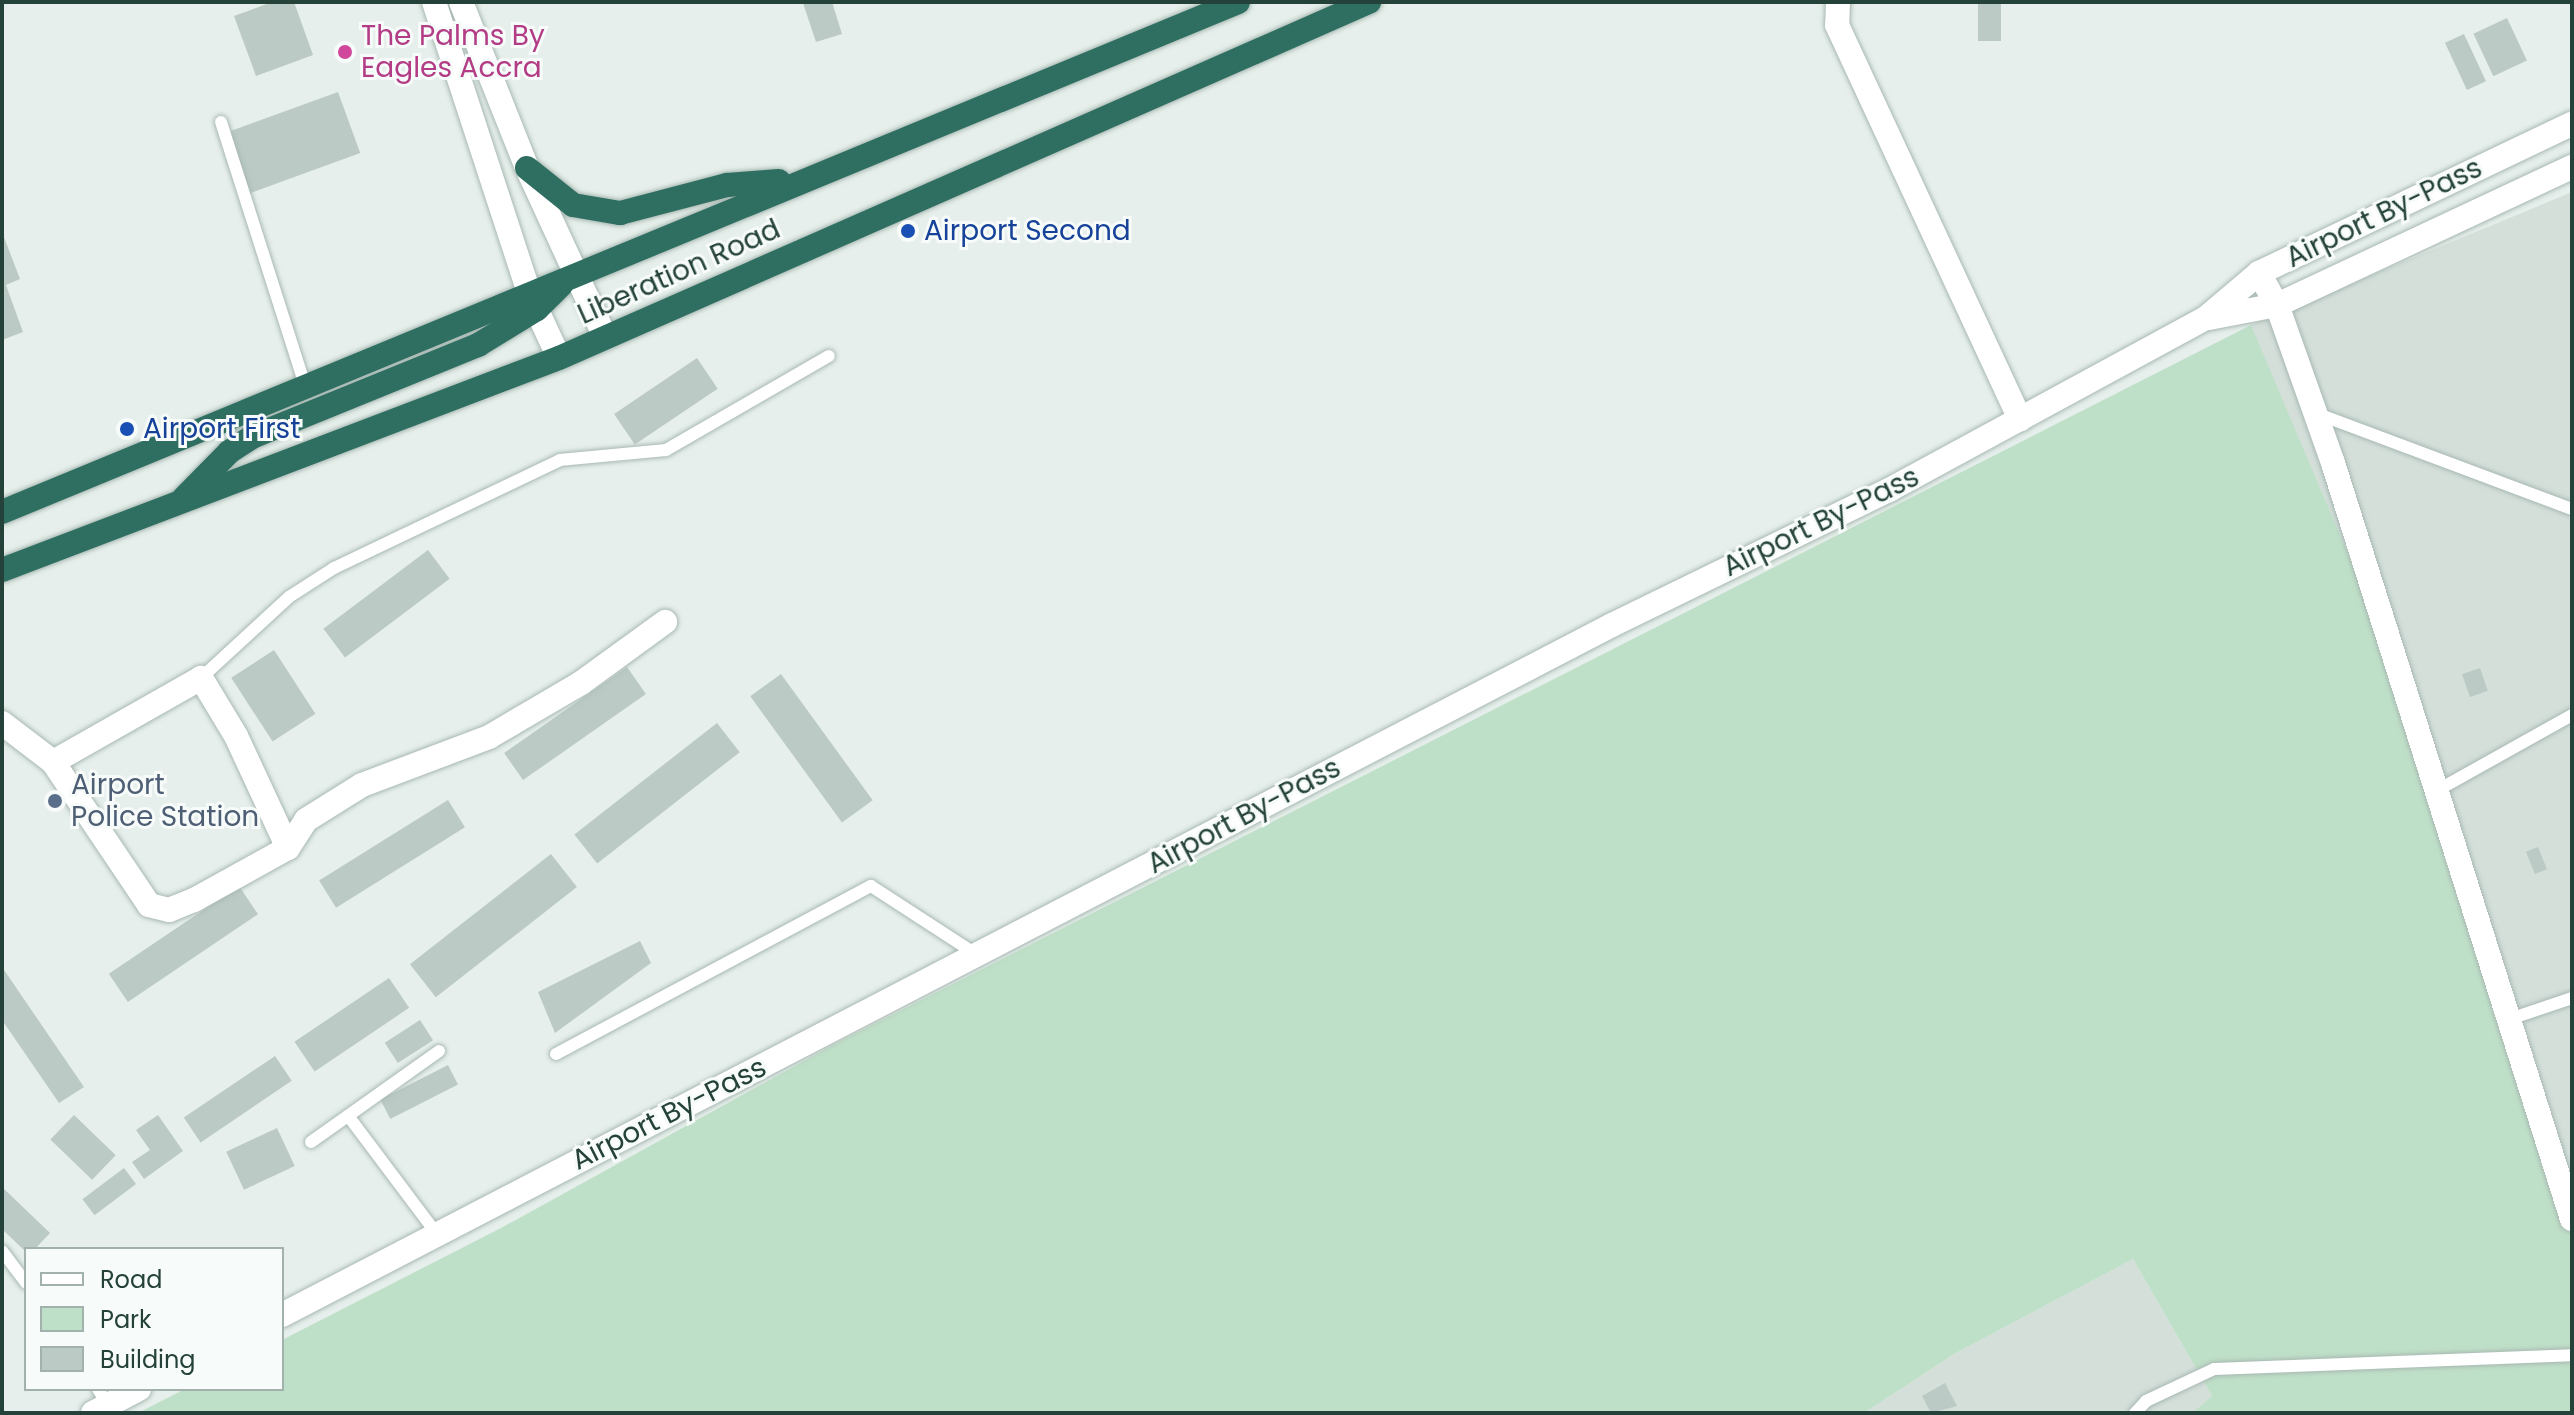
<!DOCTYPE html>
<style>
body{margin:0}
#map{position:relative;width:2574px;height:1415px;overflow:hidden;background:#e6efeb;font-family:Poppins,sans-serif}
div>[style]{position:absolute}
.built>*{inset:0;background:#d4dfda}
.green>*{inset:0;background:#bfe0c8}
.building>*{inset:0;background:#bbcac4;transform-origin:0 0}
.roads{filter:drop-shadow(0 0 2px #a8b8b2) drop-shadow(0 0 2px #a8b8b2)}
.lane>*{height:12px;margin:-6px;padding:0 6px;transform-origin:6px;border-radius:6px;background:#fff}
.street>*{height:24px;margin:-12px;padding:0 12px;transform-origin:12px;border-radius:12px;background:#fff}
.secondary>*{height:24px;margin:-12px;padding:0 12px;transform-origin:12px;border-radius:12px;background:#fff}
.highway>*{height:24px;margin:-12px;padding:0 12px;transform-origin:12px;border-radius:12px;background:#2f6f62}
.dots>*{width:22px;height:22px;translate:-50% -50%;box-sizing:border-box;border:4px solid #f7fbf9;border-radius:50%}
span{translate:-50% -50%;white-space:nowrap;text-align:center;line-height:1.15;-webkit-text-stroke:6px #f7fbf9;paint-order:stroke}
.hotel-label{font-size:28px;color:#b23c85}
.left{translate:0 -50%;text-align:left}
.street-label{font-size:28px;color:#24423a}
.transit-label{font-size:28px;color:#164399}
.service-label{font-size:28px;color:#4e5e75}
.frame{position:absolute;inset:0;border:4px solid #24423a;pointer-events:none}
.legend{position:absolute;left:24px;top:1247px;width:260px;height:144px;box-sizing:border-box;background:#f7fbf9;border:2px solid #a3b1ad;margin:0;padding:10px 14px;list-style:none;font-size:24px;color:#24423a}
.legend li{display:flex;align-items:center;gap:16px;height:40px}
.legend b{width:40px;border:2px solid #a3b1ad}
</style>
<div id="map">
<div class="built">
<i style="clip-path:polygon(2572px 192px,2572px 1225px,2251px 325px)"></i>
<i style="clip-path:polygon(2133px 1259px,2212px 1396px,2192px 1413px,1864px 1413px,1954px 1354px)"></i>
</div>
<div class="green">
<i style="clip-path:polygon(2251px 325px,2419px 722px,2572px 1225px,2572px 1413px,2192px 1413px,2212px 1396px,2133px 1259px,1954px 1354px,1864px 1413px,138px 1413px,185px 1389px,282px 1389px,282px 1340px,501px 1228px,833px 1045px)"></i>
</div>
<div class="building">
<i style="clip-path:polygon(272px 2px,294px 2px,313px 55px,256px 76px,234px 16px)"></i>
<i style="clip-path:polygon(832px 2px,842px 34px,816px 42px,803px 3px)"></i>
<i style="left:1978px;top:2px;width:23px;height:39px"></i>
<i style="left:2507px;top:18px;width:47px;height:37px;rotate:65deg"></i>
<i style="left:2464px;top:34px;width:52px;height:21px;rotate:65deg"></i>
<i style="left:338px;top:92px;width:65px;height:117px;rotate:70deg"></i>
<i style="clip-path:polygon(2px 232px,20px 279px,6px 285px,23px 332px,2px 340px)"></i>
<i style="left:697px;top:358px;width:37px;height:100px;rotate:56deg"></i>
<i style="left:428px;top:550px;width:36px;height:131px;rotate:53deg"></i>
<i style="left:274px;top:650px;width:76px;height:51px;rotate:57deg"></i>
<i style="left:627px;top:667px;width:33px;height:150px;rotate:55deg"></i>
<i style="left:2480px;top:668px;width:24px;height:19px;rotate:71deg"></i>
<i style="left:781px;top:674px;width:156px;height:38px;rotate:54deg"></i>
<i style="left:717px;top:723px;width:37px;height:181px;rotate:52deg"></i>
<i style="left:448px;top:800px;width:32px;height:152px;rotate:58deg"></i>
<i style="left:2538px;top:847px;width:24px;height:13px;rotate:68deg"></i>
<i style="left:551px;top:854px;width:42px;height:179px;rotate:52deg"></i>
<i style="left:239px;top:886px;width:34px;height:157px;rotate:56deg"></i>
<i style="clip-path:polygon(640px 941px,651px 963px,555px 1033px,538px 992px)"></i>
<i style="clip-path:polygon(2px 967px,84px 1087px,59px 1103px,2px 1020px)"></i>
<i style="left:389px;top:978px;width:36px;height:114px;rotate:56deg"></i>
<i style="left:420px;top:1020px;width:24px;height:42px;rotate:57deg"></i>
<i style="left:275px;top:1056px;width:30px;height:110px;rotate:56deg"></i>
<i style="left:448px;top:1065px;width:22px;height:76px;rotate:63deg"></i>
<i style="left:74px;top:1115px;width:58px;height:34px;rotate:44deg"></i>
<i style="clip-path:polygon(158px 1115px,183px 1151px,144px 1179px,132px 1162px,150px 1150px,136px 1130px)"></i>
<i style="left:277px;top:1128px;width:42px;height:56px;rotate:65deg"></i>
<i style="left:124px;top:1168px;width:20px;height:52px;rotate:53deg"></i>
<i style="clip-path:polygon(2px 1187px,50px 1233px,35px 1249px,26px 1252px,2px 1229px)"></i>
<i style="clip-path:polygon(1945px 1383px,1957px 1406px,1931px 1413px,1922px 1396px)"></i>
</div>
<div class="roads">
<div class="lane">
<i style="left:221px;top:122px;width:276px;rotate:72.3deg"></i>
<i style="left:2318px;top:414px;width:271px;rotate:20.5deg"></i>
<i style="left:201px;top:678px;width:120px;rotate:-42.6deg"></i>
<i style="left:289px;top:597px;width:54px;rotate:-32.8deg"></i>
<i style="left:334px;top:568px;width:250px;rotate:-25.5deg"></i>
<i style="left:560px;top:460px;width:106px;rotate:-5.4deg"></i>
<i style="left:666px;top:450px;width:188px;rotate:-30deg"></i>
<i style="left:2436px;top:791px;width:156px;rotate:-29.2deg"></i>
<i style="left:2507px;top:1020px;width:69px;rotate:-18.7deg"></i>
<i style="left:556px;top:1054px;width:357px;rotate:-28.1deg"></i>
<i style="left:871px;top:886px;width:123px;rotate:33deg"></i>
<i style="left:349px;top:1117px;width:146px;rotate:53.1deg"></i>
<i style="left:311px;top:1142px;width:157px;rotate:-35.4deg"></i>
<i style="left:2px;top:1251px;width:40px;rotate:53deg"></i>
<i style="left:98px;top:1389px;width:19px;rotate:58deg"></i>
<i style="left:2135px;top:1413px;width:16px;rotate:-47deg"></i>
<i style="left:2146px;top:1401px;width:75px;rotate:-25.2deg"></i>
<i style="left:2214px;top:1369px;width:358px;rotate:-2.2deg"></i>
</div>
<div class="street">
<i style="left:1838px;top:2px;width:23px;rotate:92deg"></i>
<i style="left:1837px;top:25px;width:435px;rotate:65.1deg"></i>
<i style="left:2px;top:723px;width:64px;rotate:37.4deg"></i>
<i style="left:53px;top:762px;width:172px;rotate:56.1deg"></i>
<i style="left:149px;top:905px;width:21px;rotate:14deg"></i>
<i style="left:169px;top:910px;width:27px;rotate:-22deg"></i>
<i style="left:194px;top:900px;width:107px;rotate:-29deg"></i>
<i style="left:288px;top:848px;width:123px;rotate:-114.9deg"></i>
<i style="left:236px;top:736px;width:68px;rotate:-121.1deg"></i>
<i style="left:201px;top:678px;width:170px;rotate:150.4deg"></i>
<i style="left:288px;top:848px;width:33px;rotate:-57deg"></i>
<i style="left:306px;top:820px;width:66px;rotate:-32deg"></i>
<i style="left:362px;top:785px;width:136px;rotate:-20.7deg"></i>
<i style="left:489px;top:737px;width:107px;rotate:-30.4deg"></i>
<i style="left:581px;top:683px;width:104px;rotate:-36deg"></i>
</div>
<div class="secondary">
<i style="left:434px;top:2px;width:306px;rotate:71.9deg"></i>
<i style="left:529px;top:293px;width:72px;rotate:65.2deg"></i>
<i style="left:461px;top:2px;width:179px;rotate:68.3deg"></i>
<i style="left:527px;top:168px;width:186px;rotate:65.2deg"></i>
<i style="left:2259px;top:273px;width:37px;rotate:61deg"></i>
<i style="left:2277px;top:305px;width:168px;rotate:70.5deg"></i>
<i style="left:2333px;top:463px;width:793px;rotate:72.46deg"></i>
<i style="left:2209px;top:318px;width:69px;rotate:-10.8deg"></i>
<i style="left:2277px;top:305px;width:326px;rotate:-25.1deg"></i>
<i style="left:282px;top:1315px;width:1498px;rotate:-27.42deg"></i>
<i style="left:1612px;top:625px;width:308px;rotate:-26deg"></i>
<i style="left:1889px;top:490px;width:361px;rotate:-28.5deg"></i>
<i style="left:2206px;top:318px;width:70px;rotate:-40.3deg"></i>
<i style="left:2259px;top:273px;width:347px;rotate:-25.5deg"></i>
<i style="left:93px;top:1413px;width:52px;rotate:-27.6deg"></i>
</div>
<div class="highway">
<i style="left:527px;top:168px;width:59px;rotate:38.8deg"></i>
<i style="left:573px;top:205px;width:48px;rotate:9.7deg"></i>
<i style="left:620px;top:213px;width:111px;rotate:-14.7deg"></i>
<i style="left:727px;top:185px;width:52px;rotate:-4.4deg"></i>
<i style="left:184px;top:498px;width:64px;rotate:-45.6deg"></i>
<i style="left:229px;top:452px;width:30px;rotate:-33deg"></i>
<i style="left:254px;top:436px;width:242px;rotate:-22.1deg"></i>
<i style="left:478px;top:345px;width:69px;rotate:-31.4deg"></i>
<i style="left:537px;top:309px;width:34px;rotate:-45deg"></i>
<i style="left:2px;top:512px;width:1337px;rotate:-22.42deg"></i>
<i style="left:2px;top:570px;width:596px;rotate:-20.84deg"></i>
<i style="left:559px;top:358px;width:885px;rotate:-23.73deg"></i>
</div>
</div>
<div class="dots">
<i style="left:345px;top:52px;background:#d1479c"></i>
<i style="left:908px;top:231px;background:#1a4fb4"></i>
<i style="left:127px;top:429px;background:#1a4fb4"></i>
<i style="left:55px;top:801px;background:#5c6f8a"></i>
</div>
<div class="hotel-label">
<span class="left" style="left:361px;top:52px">The Palms By<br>Eagles Accra</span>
</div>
<div class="street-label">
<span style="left:2384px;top:213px;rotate:-26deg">Airport By-Pass</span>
<span style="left:679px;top:272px;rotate:-24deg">Liberation Road</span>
<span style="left:1821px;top:522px;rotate:-26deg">Airport By-Pass</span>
<span style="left:1244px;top:816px;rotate:-28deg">Airport By-Pass</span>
<span style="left:669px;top:1114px;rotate:-27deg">Airport By-Pass</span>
</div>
<div class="transit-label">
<span class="left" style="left:924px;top:231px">Airport Second</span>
<span class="left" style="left:143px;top:429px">Airport First</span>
</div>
<div class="service-label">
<span class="left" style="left:71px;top:801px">Airport<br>Police Station</span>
</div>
<div class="frame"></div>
<ul class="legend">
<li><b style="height:10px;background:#fff"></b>Road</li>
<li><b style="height:22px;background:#bfe0c8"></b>Park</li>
<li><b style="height:22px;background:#bbcac4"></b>Building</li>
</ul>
</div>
